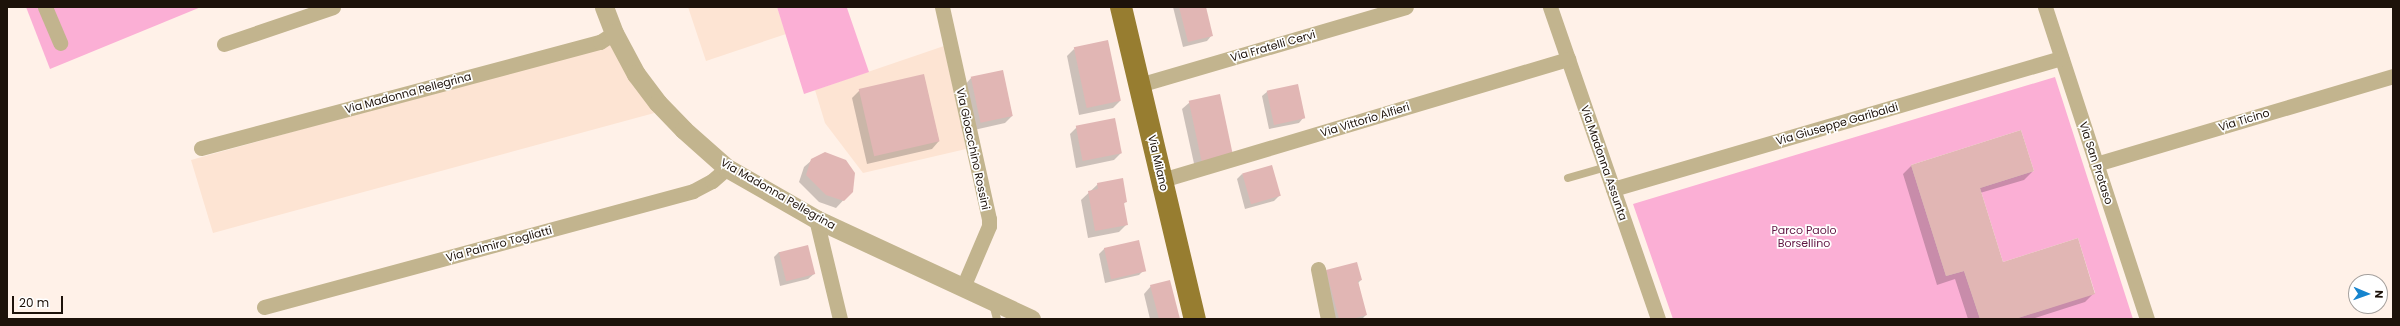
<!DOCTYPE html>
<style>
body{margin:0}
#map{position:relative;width:2400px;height:326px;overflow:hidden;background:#fff1e8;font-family:Poppins,sans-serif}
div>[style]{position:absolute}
.built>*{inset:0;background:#fde4d3}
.green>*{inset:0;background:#fbafd5}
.shadow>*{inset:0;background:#0003}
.building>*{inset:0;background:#e1b6b4;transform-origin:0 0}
.service>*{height:8px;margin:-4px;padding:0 4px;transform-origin:4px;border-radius:4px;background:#c2b48e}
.minor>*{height:15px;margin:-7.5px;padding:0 7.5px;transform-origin:7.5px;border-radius:7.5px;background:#c2b48e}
.tertiary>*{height:19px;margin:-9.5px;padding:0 9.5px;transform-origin:9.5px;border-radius:9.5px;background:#c2b48e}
.primary>*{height:22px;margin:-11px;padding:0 11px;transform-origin:11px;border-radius:11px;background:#977d30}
span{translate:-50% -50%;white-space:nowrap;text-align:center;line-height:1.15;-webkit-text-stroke:3.5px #fff;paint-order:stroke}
.street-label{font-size:11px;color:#1d120a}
.park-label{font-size:11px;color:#601442}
.frame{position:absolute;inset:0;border:8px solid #1d120a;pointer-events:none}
.north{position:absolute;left:2348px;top:274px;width:40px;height:40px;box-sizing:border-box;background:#fff;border:1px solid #a5a09d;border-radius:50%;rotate:92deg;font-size:11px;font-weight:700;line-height:16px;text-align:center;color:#1d120a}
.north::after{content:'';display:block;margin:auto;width:14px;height:18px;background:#1684ce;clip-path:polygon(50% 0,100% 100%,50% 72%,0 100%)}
.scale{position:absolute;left:12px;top:296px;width:51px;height:18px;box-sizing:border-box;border:2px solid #1d120a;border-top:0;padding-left:5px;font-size:12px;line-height:14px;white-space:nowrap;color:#1d120a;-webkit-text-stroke:3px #fff;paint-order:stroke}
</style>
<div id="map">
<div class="built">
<i style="clip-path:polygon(688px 7px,777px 7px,786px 34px,706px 61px)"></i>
<i style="clip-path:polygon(612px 40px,658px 112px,213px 233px,191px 160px,601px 46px)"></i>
<i style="clip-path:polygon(944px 46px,966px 149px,863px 173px,825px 123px,815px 90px)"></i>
</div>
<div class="green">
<i style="clip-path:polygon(26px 7px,201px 7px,50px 69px)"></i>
<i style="clip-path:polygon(777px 7px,849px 7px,847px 8px,869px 72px,804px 94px)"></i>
<i style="clip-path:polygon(2055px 77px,2133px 319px,2015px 319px,2095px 293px,2078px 238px,2003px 262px,1980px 188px,2034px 171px,2021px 130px,1911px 165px,1946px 276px,1964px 271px,1980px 319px,1673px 319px,1633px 204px)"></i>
</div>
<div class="shadow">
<i style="clip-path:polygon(1173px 7px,1205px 7px,1212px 35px,1207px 41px,1183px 47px)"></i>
<i style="clip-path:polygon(1074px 49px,1120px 101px,1113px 108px,1079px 115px,1067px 56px)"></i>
<i style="clip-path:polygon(923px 75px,939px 141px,932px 149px,867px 164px,852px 98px,859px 91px)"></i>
<i style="clip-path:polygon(971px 78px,1012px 116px,1005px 123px,974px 130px,964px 86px)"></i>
<i style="clip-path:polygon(1268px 91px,1304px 117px,1299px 123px,1269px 129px,1262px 96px)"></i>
<i style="clip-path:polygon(1190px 102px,1232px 154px,1195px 168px,1182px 109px)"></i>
<i style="clip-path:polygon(1077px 127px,1121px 153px,1114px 160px,1076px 168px,1070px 134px)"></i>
<i style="clip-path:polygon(812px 160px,852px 191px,836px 208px,819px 202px,799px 182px,804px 167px)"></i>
<i style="clip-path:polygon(1912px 165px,2033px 171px,2024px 180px,1980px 193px,2002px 263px,2094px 293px,2085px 302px,2032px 319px,1968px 319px,1955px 279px,1937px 285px,1903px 174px)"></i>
<i style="clip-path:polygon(1242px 174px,1279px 196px,1274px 201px,1245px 209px,1237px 179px)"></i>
<i style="clip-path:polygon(1098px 184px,1126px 201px,1123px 205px,1127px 224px,1119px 232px,1088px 238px,1081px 200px)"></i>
<i style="clip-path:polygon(1138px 242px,1144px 270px,1139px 275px,1105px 283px,1099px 254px,1104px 249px)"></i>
<i style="clip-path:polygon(779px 252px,814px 274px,808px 279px,780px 286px,774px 257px)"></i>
<i style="clip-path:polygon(1326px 271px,1361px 280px,1358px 283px,1366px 315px,1362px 319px,1330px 319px,1319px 279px)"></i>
<i style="clip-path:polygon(1151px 286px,1179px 319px,1150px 319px,1144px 294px)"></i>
</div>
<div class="building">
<i style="clip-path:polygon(1179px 7px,1206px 7px,1213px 36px,1188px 42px)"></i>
<i style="left:1108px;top:40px;width:62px;height:35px;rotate:78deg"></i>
<i style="left:1003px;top:70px;width:47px;height:33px;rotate:78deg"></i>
<i style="left:924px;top:74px;width:69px;height:67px;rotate:77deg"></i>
<i style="left:1298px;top:84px;width:35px;height:32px;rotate:78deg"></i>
<i style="left:1220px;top:94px;width:62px;height:32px;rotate:78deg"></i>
<i style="left:1115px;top:118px;width:36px;height:40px;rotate:79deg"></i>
<i style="clip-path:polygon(2021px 130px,2034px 171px,1980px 188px,2003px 262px,2078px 238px,2095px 294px,2015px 319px,1980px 319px,1964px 271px,1946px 276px,1911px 165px)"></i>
<i style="clip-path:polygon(825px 152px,846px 160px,855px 173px,853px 192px,844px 201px,826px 195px,806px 175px,811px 159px)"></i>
<i style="left:1272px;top:165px;width:32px;height:31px;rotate:74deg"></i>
<i style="clip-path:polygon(1123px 178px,1127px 202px,1124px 203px,1128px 225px,1095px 231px,1088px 191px,1098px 189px,1097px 183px)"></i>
<i style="left:1139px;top:240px;width:32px;height:36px;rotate:77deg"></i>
<i style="left:808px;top:245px;width:30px;height:30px;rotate:76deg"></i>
<i style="clip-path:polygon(1357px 262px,1362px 280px,1358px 281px,1367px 315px,1352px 319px,1339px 319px,1326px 270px)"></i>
<i style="clip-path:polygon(1170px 280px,1180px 319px,1159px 319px,1150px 285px)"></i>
</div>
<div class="service">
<i style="left:1568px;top:178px;width:40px;rotate:-16deg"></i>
<i style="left:993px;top:304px;width:16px;rotate:75deg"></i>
</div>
<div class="minor">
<i style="left:45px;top:7px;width:39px;rotate:67deg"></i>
<i style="left:942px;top:7px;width:217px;rotate:77.5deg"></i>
<i style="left:989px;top:219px;width:7px;rotate:90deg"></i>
<i style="left:989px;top:226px;width:66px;rotate:113.1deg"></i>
<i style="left:1550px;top:7px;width:330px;rotate:70.9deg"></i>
<i style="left:2045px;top:7px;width:328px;rotate:71.9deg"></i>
<i style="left:224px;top:44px;width:115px;rotate:-18.7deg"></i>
<i style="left:1139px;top:85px;width:278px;rotate:-16.3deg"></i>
<i style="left:201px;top:148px;width:413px;rotate:-14.9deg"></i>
<i style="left:600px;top:42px;width:17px;rotate:-33deg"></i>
<i style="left:2096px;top:164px;width:310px;rotate:-16.5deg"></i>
<i style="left:1162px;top:180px;width:424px;rotate:-16.6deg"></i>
<i style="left:1613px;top:189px;width:467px;rotate:-16.3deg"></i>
<i style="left:816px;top:219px;width:103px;rotate:76.5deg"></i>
<i style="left:1318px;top:269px;width:51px;rotate:78.7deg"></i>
<i style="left:264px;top:307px;width:444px;rotate:-15.1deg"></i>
<i style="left:693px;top:191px;width:21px;rotate:-28deg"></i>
<i style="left:712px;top:181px;width:20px;rotate:-41deg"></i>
</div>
<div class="tertiary">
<i style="left:604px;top:7px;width:28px;rotate:69deg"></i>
<i style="left:614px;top:33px;width:47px;rotate:61.8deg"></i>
<i style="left:636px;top:74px;width:36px;rotate:53deg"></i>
<i style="left:658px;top:103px;width:37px;rotate:46deg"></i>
<i style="left:684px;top:130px;width:57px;rotate:41.5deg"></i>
<i style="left:727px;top:168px;width:103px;rotate:29.8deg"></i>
<i style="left:816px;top:219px;width:237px;rotate:24.9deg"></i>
</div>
<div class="primary">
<i style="left:1121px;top:7px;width:321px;rotate:76.7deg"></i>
</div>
<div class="street-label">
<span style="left:1273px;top:46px;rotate:-16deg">Via Fratelli Cervi</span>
<span style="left:408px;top:93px;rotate:-15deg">Via Madonna Pellegrina</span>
<span style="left:1365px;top:120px;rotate:-17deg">Via Vittorio Alfieri</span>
<span style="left:2244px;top:120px;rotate:-17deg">Via Ticino</span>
<span style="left:1837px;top:124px;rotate:-16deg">Via Giuseppe Garibaldi</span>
<span style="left:973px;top:149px;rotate:78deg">Via Gioacchino Rossini</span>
<span style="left:1158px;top:163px;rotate:77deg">Via Milano</span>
<span style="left:1604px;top:163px;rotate:71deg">Via Madonna Assunta</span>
<span style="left:2096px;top:163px;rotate:72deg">Via San Protaso</span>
<span style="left:778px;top:194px;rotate:30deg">Via Madonna Pellegrina</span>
<span style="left:499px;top:244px;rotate:-15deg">Via Palmiro Togliatti</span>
</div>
<div class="park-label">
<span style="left:1804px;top:237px">Parco Paolo<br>Borsellino</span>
</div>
<div class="frame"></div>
<div class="north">N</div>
<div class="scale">20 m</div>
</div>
